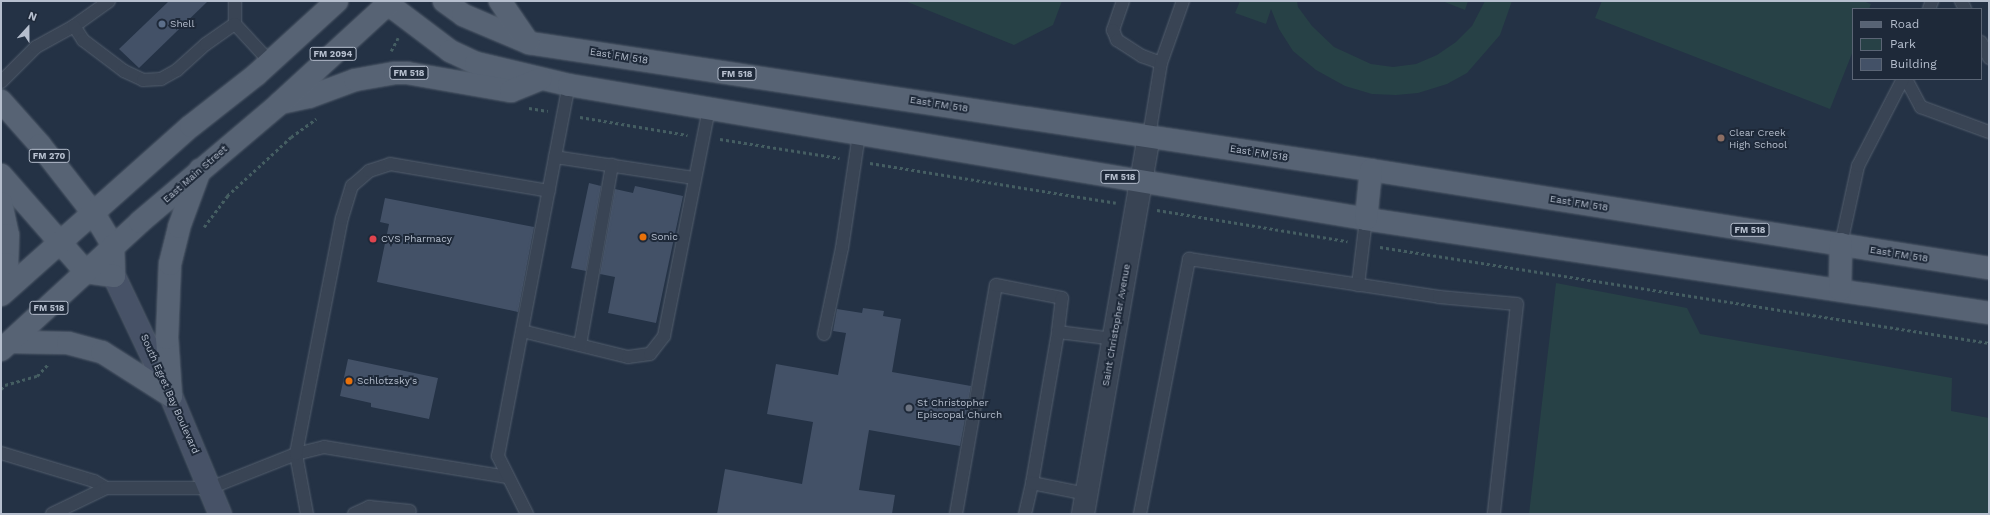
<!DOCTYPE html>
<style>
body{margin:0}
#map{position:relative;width:1990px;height:515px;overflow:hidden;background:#243245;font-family:"Work Sans",sans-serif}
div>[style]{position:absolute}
.green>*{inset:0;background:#274146}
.building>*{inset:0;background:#435167}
.path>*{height:2.5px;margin-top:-1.25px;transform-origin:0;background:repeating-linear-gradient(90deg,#455e62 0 3px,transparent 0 6px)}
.roads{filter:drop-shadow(0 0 1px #545f6e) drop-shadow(0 0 1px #545f6e)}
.lane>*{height:12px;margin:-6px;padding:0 6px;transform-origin:6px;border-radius:6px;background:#394454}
.street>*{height:22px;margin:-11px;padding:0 11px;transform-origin:11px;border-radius:11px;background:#394454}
.secondary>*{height:22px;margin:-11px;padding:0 11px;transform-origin:11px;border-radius:11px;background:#475267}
.primary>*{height:22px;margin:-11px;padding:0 11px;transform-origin:11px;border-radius:11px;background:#576374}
.dots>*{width:11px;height:11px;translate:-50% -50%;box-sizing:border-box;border:2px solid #1e2939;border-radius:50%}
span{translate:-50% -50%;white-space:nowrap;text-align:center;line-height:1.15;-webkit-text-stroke:4px #1e2939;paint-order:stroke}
.shield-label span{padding:1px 3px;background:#1e2939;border:1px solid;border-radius:3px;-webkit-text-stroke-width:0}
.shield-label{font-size:9px;color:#b6bfce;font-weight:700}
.poi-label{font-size:10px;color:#b6bfce}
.left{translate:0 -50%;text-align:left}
.street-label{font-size:10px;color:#b6bfce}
.frame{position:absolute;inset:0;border:2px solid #b6bfce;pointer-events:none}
.legend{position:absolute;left:1852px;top:8px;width:130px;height:72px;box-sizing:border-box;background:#1e2939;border:1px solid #5b6575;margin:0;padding:5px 7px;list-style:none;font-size:12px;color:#b6bfce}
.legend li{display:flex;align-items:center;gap:8px;height:20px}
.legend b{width:20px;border:1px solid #5b6575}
.north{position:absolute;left:8px;top:8px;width:40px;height:40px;-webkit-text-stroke:3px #1e2939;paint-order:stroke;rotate:21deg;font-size:11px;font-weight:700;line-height:16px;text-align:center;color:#b6bfce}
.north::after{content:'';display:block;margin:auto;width:14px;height:18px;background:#b6bfce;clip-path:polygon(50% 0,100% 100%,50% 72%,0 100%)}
</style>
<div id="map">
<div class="green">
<i style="clip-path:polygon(905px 1px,1062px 1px,1053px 25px,1014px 45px)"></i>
<i style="clip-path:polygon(1240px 1px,1297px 1px,1298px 7px,1312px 26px,1334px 47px,1371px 64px,1393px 67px,1416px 64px,1437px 55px,1456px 42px,1472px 26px,1485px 1px,1512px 1px,1500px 35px,1467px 73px,1447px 84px,1418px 93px,1396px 95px,1372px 94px,1345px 86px,1316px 70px,1293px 51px,1279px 29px,1271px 9px,1266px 24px,1235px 13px)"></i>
<i style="clip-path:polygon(1442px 1px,1468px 1px,1465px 10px)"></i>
<i style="clip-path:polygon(1602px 1px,1863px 1px,1871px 4px,1869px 9px,1853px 9px,1853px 51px,1830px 109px,1595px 18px)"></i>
<i style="clip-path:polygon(1556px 283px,1687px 308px,1700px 334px,1952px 378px,1951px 411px,1989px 418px,1989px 514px,1529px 514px)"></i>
</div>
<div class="building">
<i style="clip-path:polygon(169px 1px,208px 1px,139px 68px,119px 49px)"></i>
<i style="clip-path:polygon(589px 183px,601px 186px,586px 271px,571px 268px)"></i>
<i style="clip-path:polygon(635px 186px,683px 196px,656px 323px,608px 313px,615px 277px,600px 274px,615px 189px,633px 193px)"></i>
<i style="clip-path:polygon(385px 198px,534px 227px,518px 312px,377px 282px,389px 224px,380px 222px)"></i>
<i style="clip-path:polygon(863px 308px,884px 311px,883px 316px,901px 319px,892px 372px,971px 386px,960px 446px,869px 430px,859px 490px,895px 495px,892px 514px,717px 514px,725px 469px,802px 484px,813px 422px,767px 414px,776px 364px,838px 375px,846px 333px,833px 331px,837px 309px,862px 313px)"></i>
<i style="clip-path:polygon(348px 359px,438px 378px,429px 419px,371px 407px,371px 403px,340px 396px)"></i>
</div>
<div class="path">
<i style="left:391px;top:51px;width:15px;rotate:-62deg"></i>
<i style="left:529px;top:108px;width:19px;rotate:9deg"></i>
<i style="left:580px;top:117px;width:109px;rotate:9.5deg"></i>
<i style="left:720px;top:139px;width:121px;rotate:9deg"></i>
<i style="left:870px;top:163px;width:249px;rotate:9.2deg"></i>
<i style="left:1157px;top:210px;width:193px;rotate:9.3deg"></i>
<i style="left:204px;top:227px;width:39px;rotate:-53deg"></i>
<i style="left:227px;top:196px;width:87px;rotate:-42.7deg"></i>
<i style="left:291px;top:137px;width:31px;rotate:-36deg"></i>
<i style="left:1380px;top:247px;width:617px;rotate:8.96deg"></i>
<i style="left:1px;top:389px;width:6px;rotate:-45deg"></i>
<i style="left:5px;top:385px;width:33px;rotate:-16deg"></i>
<i style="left:37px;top:376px;width:16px;rotate:-47deg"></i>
</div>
<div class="roads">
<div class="lane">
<i style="left:235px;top:1px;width:23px;rotate:90deg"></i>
<i style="left:1123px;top:1px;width:31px;rotate:109deg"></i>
<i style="left:1113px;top:30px;width:11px;rotate:68deg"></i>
<i style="left:1117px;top:40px;width:30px;rotate:33deg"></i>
<i style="left:1142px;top:56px;width:20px;rotate:20deg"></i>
<i style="left:1961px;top:1px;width:9px;rotate:63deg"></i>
<i style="left:1929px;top:9px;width:9px;rotate:-69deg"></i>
<i style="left:74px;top:26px;width:43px;rotate:-35.5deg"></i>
<i style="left:1981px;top:42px;width:18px;rotate:63deg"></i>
<i style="left:1906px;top:79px;width:32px;rotate:62deg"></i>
<i style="left:1921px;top:107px;width:72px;rotate:20.2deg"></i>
<i style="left:1px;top:82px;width:49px;rotate:-45deg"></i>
<i style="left:36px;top:47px;width:43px;rotate:-28.9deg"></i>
<i style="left:74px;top:26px;width:17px;rotate:57deg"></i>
<i style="left:83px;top:40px;width:51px;rotate:37.1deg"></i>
<i style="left:124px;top:71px;width:21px;rotate:25deg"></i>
<i style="left:143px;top:80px;width:18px;rotate:-3deg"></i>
<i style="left:161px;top:79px;width:18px;rotate:-29deg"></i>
<i style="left:177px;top:70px;width:39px;rotate:-42deg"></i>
<i style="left:206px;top:44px;width:35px;rotate:-35deg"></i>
<i style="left:235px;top:24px;width:50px;rotate:47.4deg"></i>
<i style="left:1149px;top:136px;width:74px;rotate:-80.7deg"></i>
<i style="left:1161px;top:63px;width:66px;rotate:-70.5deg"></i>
<i style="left:555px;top:157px;width:141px;rotate:8.6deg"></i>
<i style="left:1841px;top:244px;width:80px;rotate:-77.7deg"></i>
<i style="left:1858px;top:166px;width:98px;rotate:-62.7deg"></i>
<i style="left:1358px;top:285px;width:66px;rotate:-83.1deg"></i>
<i style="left:522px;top:331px;width:109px;rotate:13.8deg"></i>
<i style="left:628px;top:357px;width:22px;rotate:-8deg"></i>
<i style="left:650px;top:354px;width:23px;rotate:-52deg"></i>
<i style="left:664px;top:336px;width:231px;rotate:-78.8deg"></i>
<i style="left:824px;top:334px;width:88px;rotate:-78.2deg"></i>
<i style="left:842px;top:248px;width:115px;rotate:-81.5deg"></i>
<i style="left:580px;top:345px;width:183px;rotate:-79.9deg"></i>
<i style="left:1px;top:453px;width:97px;rotate:16.8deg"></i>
<i style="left:94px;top:481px;width:14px;rotate:30deg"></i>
<i style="left:1032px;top:483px;width:153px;rotate:-80.2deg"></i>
<i style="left:52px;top:514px;width:60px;rotate:-25.7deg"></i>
<i style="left:106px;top:488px;width:104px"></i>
<i style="left:210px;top:488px;width:92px;rotate:-21.6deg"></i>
<i style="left:296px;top:454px;width:29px;rotate:-14deg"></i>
<i style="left:324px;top:447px;width:185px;rotate:9.3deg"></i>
<i style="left:307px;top:514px;width:61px;rotate:-100.4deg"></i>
<i style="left:296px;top:454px;width:240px;rotate:-79deg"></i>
<i style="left:342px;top:218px;width:34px;rotate:-73deg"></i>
<i style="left:352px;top:186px;width:23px;rotate:-41deg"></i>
<i style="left:369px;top:171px;width:22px;rotate:-18deg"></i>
<i style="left:390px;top:164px;width:161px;rotate:9.6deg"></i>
<i style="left:354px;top:514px;width:17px;rotate:-25deg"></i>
<i style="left:369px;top:507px;width:41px;rotate:5.6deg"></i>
<i style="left:527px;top:514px;width:65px;rotate:-116.6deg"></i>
<i style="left:498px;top:456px;width:378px;rotate:-79.2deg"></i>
<i style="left:956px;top:514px;width:232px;rotate:-80.1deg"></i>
<i style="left:996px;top:285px;width:67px;rotate:11.1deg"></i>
<i style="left:1062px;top:298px;width:34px;rotate:97deg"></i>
<i style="left:1058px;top:332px;width:56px;rotate:7.1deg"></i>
<i style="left:1025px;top:514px;width:32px;rotate:-77deg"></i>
<i style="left:1032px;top:483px;width:55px;rotate:11.5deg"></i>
<i style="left:1140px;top:514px;width:260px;rotate:-79.1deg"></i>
<i style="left:1189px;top:259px;width:253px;rotate:8.6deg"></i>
<i style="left:1439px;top:297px;width:78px;rotate:5.1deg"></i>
<i style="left:1517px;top:304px;width:211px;rotate:96.3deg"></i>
</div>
<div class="street">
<i style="left:1083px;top:514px;width:384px;rotate:-80.1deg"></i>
</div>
<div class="secondary">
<i style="left:114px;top:276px;width:133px;rotate:64.6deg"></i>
<i style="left:171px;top:396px;width:128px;rotate:67.4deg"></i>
</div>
<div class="primary">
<i style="left:384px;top:1px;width:83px;rotate:37.1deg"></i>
<i style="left:450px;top:51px;width:29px;rotate:25deg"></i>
<i style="left:476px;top:63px;width:96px;rotate:13.3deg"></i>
<i style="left:569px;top:85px;width:808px;rotate:9.54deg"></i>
<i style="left:1366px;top:219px;width:630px;rotate:8.58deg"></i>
<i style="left:444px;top:1px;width:24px;rotate:36deg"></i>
<i style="left:463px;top:15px;width:72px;rotate:23deg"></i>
<i style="left:529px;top:43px;width:852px;rotate:8.58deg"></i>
<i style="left:1371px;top:170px;width:626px;rotate:9.01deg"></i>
<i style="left:500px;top:1px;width:50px;rotate:55.7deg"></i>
<i style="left:1px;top:101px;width:59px;rotate:48.4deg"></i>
<i style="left:40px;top:145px;width:88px;rotate:52deg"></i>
<i style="left:94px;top:214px;width:37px;rotate:59deg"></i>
<i style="left:113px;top:246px;width:30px;rotate:88deg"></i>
<i style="left:114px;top:276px;width:28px;rotate:-172deg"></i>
<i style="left:86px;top:272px;width:129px;rotate:-131.2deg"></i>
<i style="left:280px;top:103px;width:30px;rotate:-12deg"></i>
<i style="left:309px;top:97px;width:49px;rotate:-20.3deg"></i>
<i style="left:355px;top:80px;width:41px;rotate:-9.9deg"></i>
<i style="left:395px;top:73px;width:12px"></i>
<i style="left:407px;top:73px;width:106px;rotate:9.8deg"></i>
<i style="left:511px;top:91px;width:32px;rotate:-22deg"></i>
<i style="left:1px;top:203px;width:33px;rotate:78deg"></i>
<i style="left:8px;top:235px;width:29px;rotate:92deg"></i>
<i style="left:7px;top:264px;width:12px;rotate:121deg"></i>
<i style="left:1366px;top:219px;width:49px;rotate:-84.2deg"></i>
<i style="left:1840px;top:290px;width:46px;rotate:-88.8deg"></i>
<i style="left:1px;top:295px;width:254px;rotate:-41.7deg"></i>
<i style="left:191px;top:126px;width:84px;rotate:-38.2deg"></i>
<i style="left:257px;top:74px;width:108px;rotate:-42.4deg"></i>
<i style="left:11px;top:342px;width:57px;rotate:1deg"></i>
<i style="left:68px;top:343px;width:35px;rotate:15deg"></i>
<i style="left:102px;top:352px;width:82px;rotate:32.5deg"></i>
<i style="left:1px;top:350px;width:189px;rotate:-42.6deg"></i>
<i style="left:140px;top:222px;width:182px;rotate:-40.3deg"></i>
<i style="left:279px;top:104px;width:152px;rotate:-42.6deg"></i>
<i style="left:171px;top:396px;width:58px;rotate:-93.9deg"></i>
<i style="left:167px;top:338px;width:74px;rotate:-87.7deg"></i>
<i style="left:170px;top:264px;width:38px;rotate:-76deg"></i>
<i style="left:179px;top:227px;width:61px;rotate:-69.8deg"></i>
</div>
</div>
<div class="dots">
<i style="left:162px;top:24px;background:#5c6f8a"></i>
<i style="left:1721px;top:138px;background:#8d6e63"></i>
<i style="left:643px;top:237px;background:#e8710a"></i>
<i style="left:373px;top:239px;background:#e0444e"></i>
<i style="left:349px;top:381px;background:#e8710a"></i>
<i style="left:909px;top:408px;background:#6b7280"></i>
</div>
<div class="shield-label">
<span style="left:333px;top:54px">FM 2094</span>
<span style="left:409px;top:73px">FM 518</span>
<span style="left:737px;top:74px">FM 518</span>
<span style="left:49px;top:156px">FM 270</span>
<span style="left:1120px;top:177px">FM 518</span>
<span style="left:1750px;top:230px">FM 518</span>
<span style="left:49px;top:308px">FM 518</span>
</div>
<div class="poi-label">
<span class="left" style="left:170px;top:24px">Shell</span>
<span class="left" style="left:1729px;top:138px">Clear Creek<br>High School</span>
<span class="left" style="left:651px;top:237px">Sonic</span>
<span class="left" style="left:381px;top:239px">CVS Pharmacy</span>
<span class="left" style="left:357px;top:381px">Schlotzsky's</span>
<span class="left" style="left:917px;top:408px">St Christopher<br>Episcopal Church</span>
</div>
<div class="street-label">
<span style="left:619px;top:56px;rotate:9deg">East FM 518</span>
<span style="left:939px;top:104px;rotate:9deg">East FM 518</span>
<span style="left:1259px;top:153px;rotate:9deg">East FM 518</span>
<span style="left:195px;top:174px;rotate:-41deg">East Main Street</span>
<span style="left:1579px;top:203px;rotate:9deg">East FM 518</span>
<span style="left:1899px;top:254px;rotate:9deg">East FM 518</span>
<span style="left:1116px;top:325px;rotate:-80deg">Saint Christopher Avenue</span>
<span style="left:170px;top:394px;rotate:66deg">South Egret Bay Boulevard</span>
</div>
<div class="frame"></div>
<ul class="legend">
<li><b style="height:5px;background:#576374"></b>Road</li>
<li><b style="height:11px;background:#274146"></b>Park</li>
<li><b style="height:11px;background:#435167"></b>Building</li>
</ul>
<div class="north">N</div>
</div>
